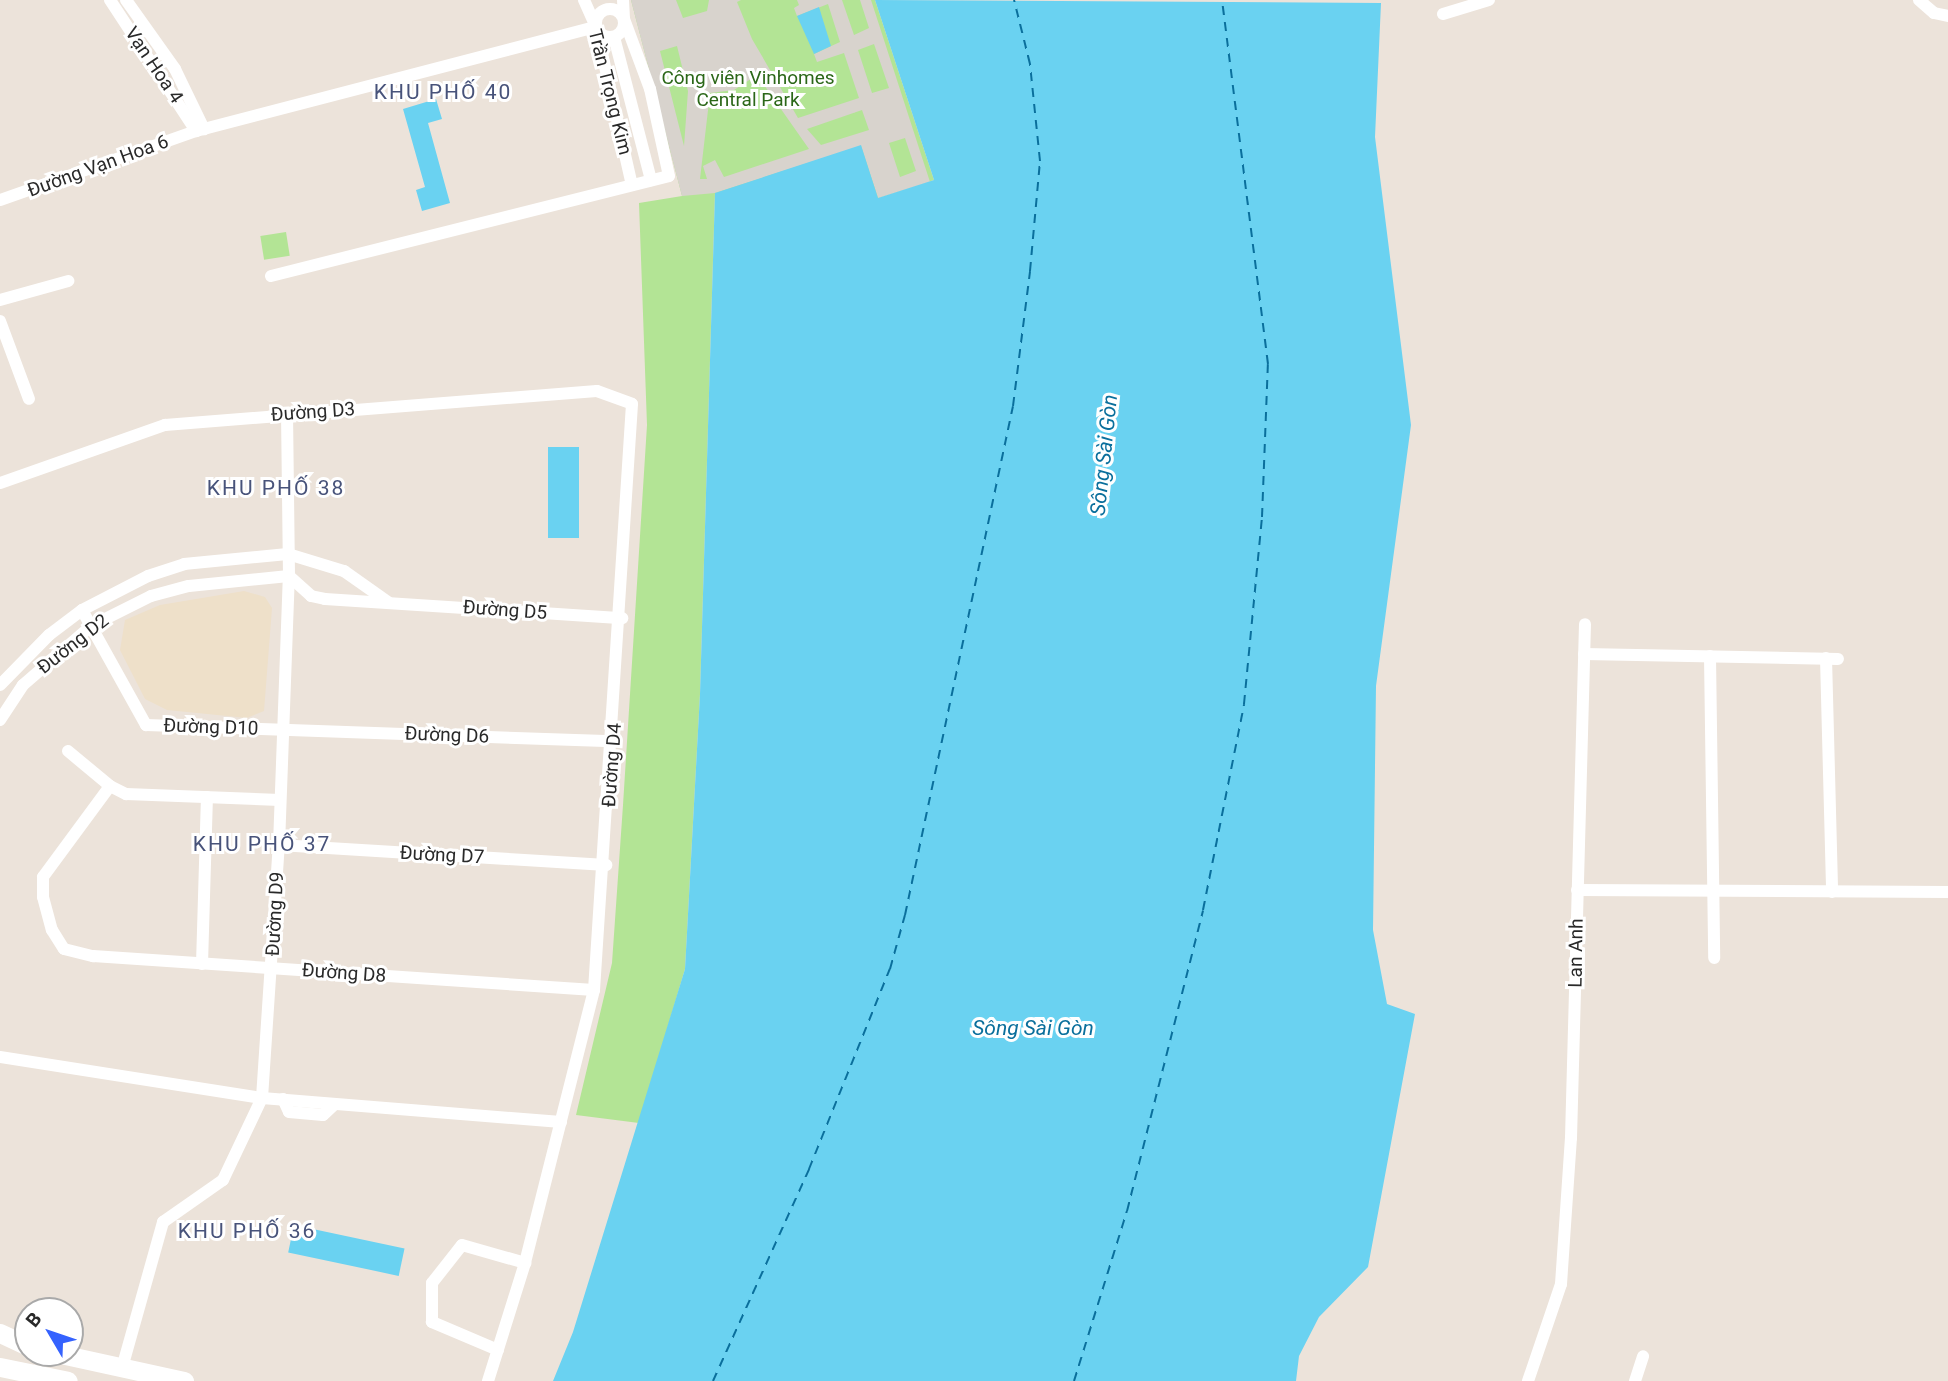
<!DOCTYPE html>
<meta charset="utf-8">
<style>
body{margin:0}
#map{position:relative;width:1948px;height:1381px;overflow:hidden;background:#ece3da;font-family:Roboto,sans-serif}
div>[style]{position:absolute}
.education>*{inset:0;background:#eee0c9}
.green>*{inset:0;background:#b3e495;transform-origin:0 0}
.plaza>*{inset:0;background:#d8d3cd}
.water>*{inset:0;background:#6ad2f1;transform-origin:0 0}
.ferry>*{height:2px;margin-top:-1px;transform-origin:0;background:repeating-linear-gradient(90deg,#0a6f9c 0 9px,transparent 0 16px)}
.minor>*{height:12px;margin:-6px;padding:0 6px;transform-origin:6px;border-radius:6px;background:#fff}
.minor>.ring{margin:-6px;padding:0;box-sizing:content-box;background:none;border:12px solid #fff;border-radius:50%}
.secondary>*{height:19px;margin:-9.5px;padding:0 9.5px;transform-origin:9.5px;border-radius:9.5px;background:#fff}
span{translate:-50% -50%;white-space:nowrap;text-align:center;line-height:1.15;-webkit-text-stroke:6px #fff;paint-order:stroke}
.street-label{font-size:19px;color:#292929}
.park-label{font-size:19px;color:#2b6718}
.neighbourhood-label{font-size:21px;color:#48537a;letter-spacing:2px}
.water-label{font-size:21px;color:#0a6f9c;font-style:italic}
.north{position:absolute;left:14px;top:1297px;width:70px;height:70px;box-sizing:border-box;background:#fff;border:2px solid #a9a9a9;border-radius:50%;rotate:309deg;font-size:19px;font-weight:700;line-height:28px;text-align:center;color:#292929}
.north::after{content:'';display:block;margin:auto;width:24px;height:32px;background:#3562fe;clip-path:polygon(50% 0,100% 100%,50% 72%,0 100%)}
</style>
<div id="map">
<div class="education">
<i style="clip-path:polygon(244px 591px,265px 597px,272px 608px,264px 711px,247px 718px,167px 710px,145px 699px,120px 650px,125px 620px,160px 605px)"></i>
</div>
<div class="green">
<i style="clip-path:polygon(631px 0,875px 0,934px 180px,878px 198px,715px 193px,700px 694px,685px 969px,639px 1123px,576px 1115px,612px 963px,623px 805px,647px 425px,639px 203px,682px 196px)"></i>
<i style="left:286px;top:232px;width:24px;height:26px;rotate:81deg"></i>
</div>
<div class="plaza">
<i style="clip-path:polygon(evenodd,631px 0,676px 0,683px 18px,707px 11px,709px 0,741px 0,737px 2px,752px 39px,798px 118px,859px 98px,844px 53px,817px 62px,814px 54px,840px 42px,828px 4px,797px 16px,794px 8px,799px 5px,797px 0,842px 0,854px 35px,869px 28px,860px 0,871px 0,930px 182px,878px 198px,861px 146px,715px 193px,682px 196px,631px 0,874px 44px,889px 88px,872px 93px,858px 50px,874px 44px,631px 0,677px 46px,688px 91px,684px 146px,660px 51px,677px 46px,631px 0,757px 75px,809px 149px,724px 177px,715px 160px,703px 166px,707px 179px,700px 179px,710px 93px,734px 90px,757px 75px,631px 0,862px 110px,869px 130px,821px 145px,807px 129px,862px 110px,631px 0,905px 138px,916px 171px,900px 177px,889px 143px,905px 138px)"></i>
</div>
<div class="water">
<i style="clip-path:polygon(875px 0,1381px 3px,1375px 137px,1411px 425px,1376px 686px,1373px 930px,1387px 1004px,1415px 1014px,1368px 1267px,1319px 1317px,1299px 1356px,1296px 1381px,553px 1381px,573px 1332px,685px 969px,700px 694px,715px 193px,861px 145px,878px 198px,934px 180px)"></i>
<i style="clip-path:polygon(819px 7px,831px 46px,814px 54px,797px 16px)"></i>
<i style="clip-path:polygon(436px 99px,442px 119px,428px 123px,450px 203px,422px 211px,416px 190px,425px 187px,403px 109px)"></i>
<i style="left:548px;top:447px;width:31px;height:91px"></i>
<i style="left:294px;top:1225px;width:113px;height:28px;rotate:12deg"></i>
</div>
<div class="ferry">
<i style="left:713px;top:1381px;width:233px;rotate:-65.6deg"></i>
<i style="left:809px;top:1169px;width:216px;rotate:-68deg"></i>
<i style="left:890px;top:969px;width:56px;rotate:-74.5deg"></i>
<i style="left:905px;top:915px;width:520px;rotate:-78.02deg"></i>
<i style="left:1013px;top:406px;width:136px;rotate:-82.8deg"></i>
<i style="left:1030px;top:271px;width:110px;rotate:-84.8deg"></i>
<i style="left:1040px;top:161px;width:98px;rotate:-95.9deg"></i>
<i style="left:1030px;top:64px;width:66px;rotate:-104deg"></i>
<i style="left:1074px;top:1381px;width:178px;rotate:-72.7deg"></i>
<i style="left:1127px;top:1211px;width:310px;rotate:-75.8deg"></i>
<i style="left:1203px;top:910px;width:210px;rotate:-78.7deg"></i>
<i style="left:1244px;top:704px;width:188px;rotate:-84.5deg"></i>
<i style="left:1262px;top:517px;width:153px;rotate:-87.8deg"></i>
<i style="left:1268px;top:364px;width:367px;rotate:-97.2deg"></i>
</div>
<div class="minor">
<i style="left:110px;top:0;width:157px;rotate:56.7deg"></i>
<i style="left:126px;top:0;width:85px;rotate:54.6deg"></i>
<i style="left:175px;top:69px;width:67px;rotate:64.2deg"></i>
<i style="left:584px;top:0;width:30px;rotate:66deg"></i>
<i style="left:596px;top:27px;width:162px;rotate:77.2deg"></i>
<i style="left:1919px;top:0;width:20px;rotate:41deg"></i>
<i style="left:1934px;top:13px;width:14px;rotate:12deg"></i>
<i class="ring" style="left:596px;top:9px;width:16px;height:16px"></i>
<i style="left:1443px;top:14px;width:48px;rotate:-16.9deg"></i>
<i style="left:614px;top:37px;width:148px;rotate:75.5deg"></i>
<i style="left:0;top:200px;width:208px;rotate:-19.4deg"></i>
<i style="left:196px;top:131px;width:413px;rotate:-14.6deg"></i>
<i style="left:271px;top:276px;width:410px;rotate:-14.1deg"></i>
<i style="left:669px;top:176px;width:89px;rotate:-102.3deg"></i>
<i style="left:650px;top:89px;width:75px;rotate:-110.4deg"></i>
<i style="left:624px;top:19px;width:19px;rotate:-93deg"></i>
<i style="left:0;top:300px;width:71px;rotate:-15.6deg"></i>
<i style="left:0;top:321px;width:83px;rotate:69.6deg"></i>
<i style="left:0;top:483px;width:175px;rotate:-19.4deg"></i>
<i style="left:165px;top:425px;width:433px;rotate:-4.5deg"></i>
<i style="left:597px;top:391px;width:37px;rotate:20deg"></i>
<i style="left:632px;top:404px;width:587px;rotate:93.71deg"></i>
<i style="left:594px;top:990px;width:282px;rotate:104.2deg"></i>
<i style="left:525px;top:1263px;width:124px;rotate:107.4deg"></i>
<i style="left:82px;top:610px;width:132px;rotate:60.9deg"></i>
<i style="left:146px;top:725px;width:467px;rotate:2deg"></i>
<i style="left:1584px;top:654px;width:254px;rotate:1.1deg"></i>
<i style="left:1710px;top:656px;width:302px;rotate:89.2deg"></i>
<i style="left:1826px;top:658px;width:234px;rotate:88.5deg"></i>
<i style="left:0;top:685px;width:70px;rotate:-45.6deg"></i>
<i style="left:49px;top:635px;width:41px;rotate:-37.1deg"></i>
<i style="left:82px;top:610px;width:74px;rotate:-27.3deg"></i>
<i style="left:148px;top:576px;width:38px;rotate:-18deg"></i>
<i style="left:184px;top:564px;width:104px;rotate:-5.5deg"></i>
<i style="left:288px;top:554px;width:59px;rotate:16.9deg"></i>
<i style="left:344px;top:571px;width:54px;rotate:35.2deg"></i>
<i style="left:0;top:720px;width:42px;rotate:-56.7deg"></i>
<i style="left:23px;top:685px;width:90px;rotate:-40.9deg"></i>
<i style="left:91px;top:626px;width:67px;rotate:-26.6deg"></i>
<i style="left:151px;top:596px;width:39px;rotate:-15deg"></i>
<i style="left:189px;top:586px;width:100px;rotate:-5.7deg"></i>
<i style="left:289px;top:576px;width:30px;rotate:42deg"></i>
<i style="left:311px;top:596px;width:14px;rotate:12deg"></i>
<i style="left:325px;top:599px;width:298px;rotate:3.7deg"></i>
<i style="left:68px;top:751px;width:55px;rotate:39.8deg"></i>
<i style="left:110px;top:786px;width:18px;rotate:27deg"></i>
<i style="left:126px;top:794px;width:154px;rotate:2.2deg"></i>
<i style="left:110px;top:786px;width:113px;rotate:126.4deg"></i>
<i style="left:43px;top:877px;width:20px;rotate:90deg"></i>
<i style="left:43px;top:897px;width:34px;rotate:75deg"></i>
<i style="left:52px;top:930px;width:22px;rotate:58deg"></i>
<i style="left:64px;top:949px;width:30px;rotate:14deg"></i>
<i style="left:93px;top:956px;width:502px;rotate:3.88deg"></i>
<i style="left:279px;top:845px;width:328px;rotate:3.5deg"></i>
<i style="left:1577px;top:890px;width:371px;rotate:0.3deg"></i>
<i style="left:202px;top:964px;width:167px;rotate:-88.3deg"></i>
<i style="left:0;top:1057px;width:265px;rotate:8.9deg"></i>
<i style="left:262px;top:1098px;width:300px;rotate:4.6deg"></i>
<i style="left:283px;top:1099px;width:14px;rotate:65deg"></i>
<i style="left:289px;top:1112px;width:34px;rotate:5deg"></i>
<i style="left:323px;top:1115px;width:16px;rotate:-43deg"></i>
<i style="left:498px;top:1350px;width:72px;rotate:-157deg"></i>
<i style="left:432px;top:1322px;width:39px;rotate:-90deg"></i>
<i style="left:432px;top:1283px;width:48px;rotate:-51.7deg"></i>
<i style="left:462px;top:1245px;width:66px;rotate:15.9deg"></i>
<i style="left:122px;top:1368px;width:152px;rotate:-74.3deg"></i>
<i style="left:163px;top:1222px;width:73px;rotate:-35deg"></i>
<i style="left:223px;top:1180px;width:91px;rotate:-64.6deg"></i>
<i style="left:262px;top:1098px;width:254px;rotate:-86.2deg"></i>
<i style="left:279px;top:845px;width:269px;rotate:-87.9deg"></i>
<i style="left:289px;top:576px;width:162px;rotate:-90.7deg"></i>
<i style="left:1528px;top:1381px;width:102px;rotate:-71.2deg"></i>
<i style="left:1561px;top:1284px;width:146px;rotate:-86.1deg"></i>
<i style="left:1571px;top:1138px;width:514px;rotate:-88.44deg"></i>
<i style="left:1635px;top:1381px;width:26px;rotate:-72deg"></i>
</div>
<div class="secondary">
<i style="left:0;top:1333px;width:31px;rotate:25deg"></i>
<i style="left:56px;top:1353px;width:131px;rotate:12.3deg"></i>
<i style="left:0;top:1367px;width:69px;rotate:11.6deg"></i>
</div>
<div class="street-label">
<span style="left:154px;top:65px;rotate:56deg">Vạn Hoa 4</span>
<span style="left:610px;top:92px;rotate:76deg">Trần Trọng Kim</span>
<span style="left:98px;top:166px;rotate:-20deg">Đường Vạn Hoa 6</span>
<span style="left:313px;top:412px;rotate:-4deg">Đường D3</span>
<span style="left:505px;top:610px;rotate:4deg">Đường D5</span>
<span style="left:73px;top:644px;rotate:-38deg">Đường D2</span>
<span style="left:211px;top:727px;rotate:2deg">Đường D10</span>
<span style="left:447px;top:735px;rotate:2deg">Đường D6</span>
<span style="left:612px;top:765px;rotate:-86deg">Đường D4</span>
<span style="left:442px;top:855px;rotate:3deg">Đường D7</span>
<span style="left:275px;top:914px;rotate:-87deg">Đường D9</span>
<span style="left:1576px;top:953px;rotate:-89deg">Lan Anh</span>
<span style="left:344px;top:973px;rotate:4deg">Đường D8</span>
</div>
<div class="park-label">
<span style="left:748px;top:89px">Công viên Vinhomes<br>Central Park</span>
</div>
<div class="neighbourhood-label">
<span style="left:443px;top:92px">KHU PHỐ 40</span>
<span style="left:276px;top:488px">KHU PHỐ 38</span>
<span style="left:262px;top:844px">KHU PHỐ 37</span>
<span style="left:247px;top:1231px">KHU PHỐ 36</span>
</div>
<div class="water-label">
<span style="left:1104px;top:455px;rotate:-84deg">Sông Sài Gòn</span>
<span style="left:1033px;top:1028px">Sông Sài Gòn</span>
</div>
<div class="north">B</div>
</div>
